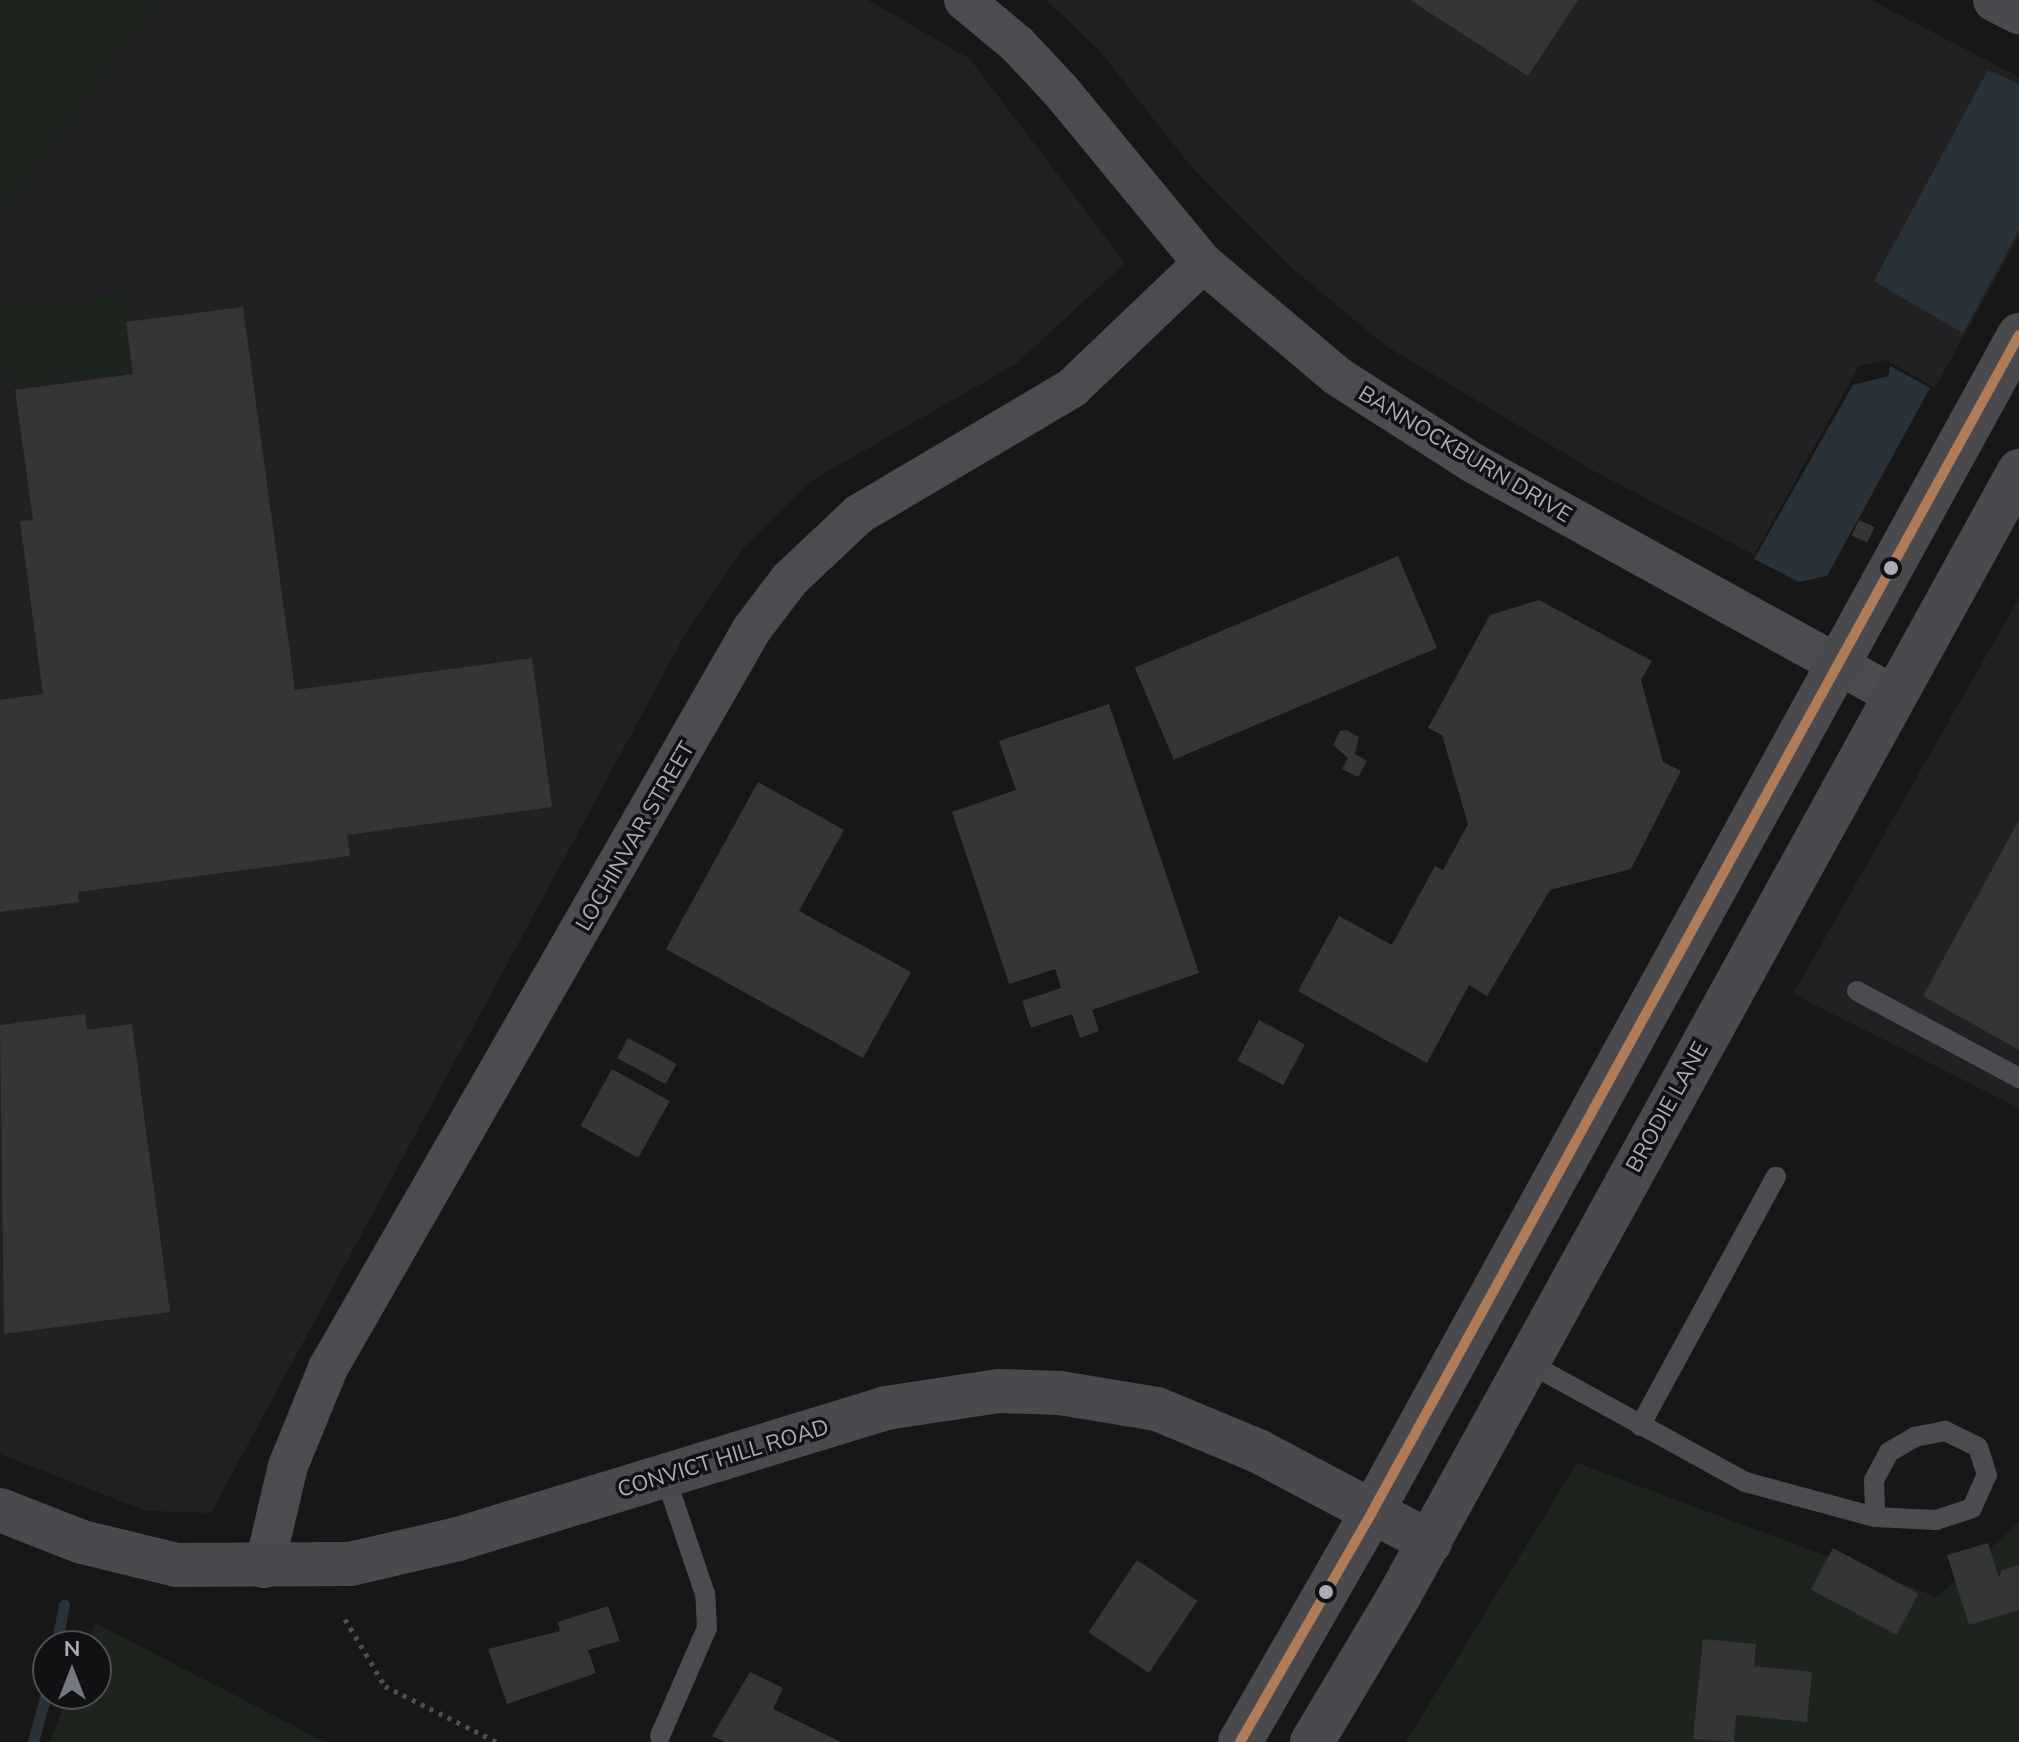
<!DOCTYPE html>
<style>
body{margin:0}
#map{position:relative;width:2019px;height:1742px;overflow:hidden;background:#171717;font-family:Mulish,sans-serif}
div>[style]{position:absolute}
.built>*{inset:0;background:#212123}
.green>*{inset:0;background:#1d241e;transform-origin:0 0}
.water>*{inset:0;background:#2a3239}
.stream>*{height:11px;margin:-5.5px;padding:0 5.5px;transform-origin:5.5px;border-radius:5.5px;background:#2a3239}
.building>*{inset:0;background:#353536;transform-origin:0 0}
.path>*{height:5px;margin-top:-2.5px;transform-origin:0;background:repeating-linear-gradient(90deg,#4d4e52 0 4px,transparent 0 10px)}
.lane>*{height:20px;margin:-10px;padding:0 10px;transform-origin:10px;border-radius:10px;background:#4b4c50}
.street>*{height:40px;margin:-20px;padding:0 20px;transform-origin:20px;border-radius:20px;background:#4b4c50}
.secondary>*{height:44px;margin:-22px;padding:0 22px;transform-origin:22px;border-radius:22px;background:#4a4a4e}
.bus-1>*{height:10px;margin:-5px;padding:0 5px;transform-origin:5px;border-radius:5px;background:#b07c57}
.dots>*{width:22px;height:22px;translate:-50% -50%;box-sizing:border-box;border:4px solid #111113;border-radius:50%}
span{translate:-50% -50%;white-space:nowrap;text-align:center;line-height:1.15;-webkit-text-stroke:7px #111113;paint-order:stroke}
.street-label{font-size:22px;color:#a8adb8}
.north{position:absolute;left:32px;top:1630px;width:80px;height:80px;box-sizing:border-box;background:#111113;border:2px solid #4d4f55;border-radius:50%;rotate:0deg;font-size:22px;font-weight:700;line-height:32px;text-align:center;color:#a8adb8}
.north::after{content:'';display:block;margin:auto;width:28px;height:36px;background:#757880;clip-path:polygon(50% 0,100% 100%,50% 72%,0 100%)}
</style>
<div id="map">
<div class="built">
<i style="clip-path:polygon(0 0,868px 0,970px 59px,1125px 263px,1016px 364px,811px 481px,745px 546px,688px 629px,211px 1513px,146px 1511px,0 1454px)"></i>
<i style="clip-path:polygon(1046px 0,1871px 0,2019px 77px,2019px 236px,1935px 388px,1886px 360px,1859px 366px,1754px 555px,1592px 470px,1386px 346px,1292px 268px,1235px 211px,1190px 165px,1099px 50px)"></i>
<i style="clip-path:polygon(2019px 598px,2019px 1108px,1793px 994px)"></i>
</div>
<div class="green">
<i style="clip-path:polygon(0 0,160px 0,0 215px)"></i>
<i style="left:127px;top:295px;width:79px;height:128px;rotate:86deg"></i>
<i style="clip-path:polygon(1577px 1463px,1937px 1597px,2019px 1522px,2019px 1742px,1406px 1742px)"></i>
<i style="clip-path:polygon(95px 1623px,325px 1742px,50px 1742px,68px 1694px,96px 1694px,96px 1646px,86px 1646px)"></i>
</div>
<div class="water">
<i style="clip-path:polygon(1988px 70px,2019px 84px,2019px 230px,1963px 333px,1874px 281px)"></i>
<i style="clip-path:polygon(1890px 366px,1930px 388px,1827px 576px,1799px 582px,1754px 559px,1853px 385px,1888px 376px)"></i>
</div>
<div class="stream">
<i style="left:56px;top:1646px;width:42px;rotate:-79deg"></i>
<i style="left:33px;top:1742px;width:58px;rotate:-75deg"></i>
</div>
<div class="building">
<i style="clip-path:polygon(1410px 0,1578px 0,1528px 76px)"></i>
<i style="clip-path:polygon(243px 307px,295px 690px,532px 658px,552px 807px,347px 835px,350px 856px,78px 892px,79px 902px,0 912px,0 700px,43px 694px,20px 521px,33px 520px,15px 390px,133px 374px,126px 322px)"></i>
<i style="left:1859px;top:520px;width:17px;height:17px;rotate:25deg"></i>
<i style="left:1398px;top:556px;width:100px;height:286px;rotate:67deg"></i>
<i style="clip-path:polygon(1539px 600px,1652px 661px,1641px 680px,1663px 762px,1681px 771px,1631px 869px,1550px 890px,1487px 996px,1469px 985px,1427px 1063px,1298px 991px,1339px 916px,1392px 945px,1435px 866px,1443px 870px,1468px 824px,1442px 735px,1428px 728px,1490px 615px)"></i>
<i style="clip-path:polygon(1109px 704px,1199px 973px,1092px 1010px,1099px 1031px,1080px 1038px,1072px 1014px,1031px 1028px,1022px 1001px,1061px 988px,1055px 969px,1009px 984px,952px 812px,1016px 790px,999px 741px)"></i>
<i style="clip-path:polygon(1346px 730px,1359px 737px,1355px 754px,1367px 761px,1358px 777px,1342px 769px,1348px 758px,1333px 745px,1340px 731px)"></i>
<i style="clip-path:polygon(758px 782px,844px 830px,799px 911px,911px 972px,863px 1058px,666px 949px)"></i>
<i style="clip-path:polygon(2019px 820px,2019px 1050px,1923px 996px)"></i>
<i style="clip-path:polygon(85px 1014px,87px 1030px,132px 1024px,170px 1312px,4px 1334px,0 1025px)"></i>
<i style="left:1259px;top:1020px;width:52px;height:46px;rotate:28deg"></i>
<i style="left:628px;top:1038px;width:55px;height:23px;rotate:28deg"></i>
<i style="left:612px;top:1069px;width:66px;height:65px;rotate:29deg"></i>
<i style="clip-path:polygon(1988px 1543px,1999px 1578px,2002px 1570px,2019px 1565px,2019px 1610px,1969px 1625px,1947px 1555px)"></i>
<i style="left:1833px;top:1548px;width:97px;height:47px;rotate:28deg"></i>
<i style="left:1137px;top:1560px;width:73px;height:87px;rotate:34deg"></i>
<i style="clip-path:polygon(608px 1606px,620px 1641px,588px 1650px,596px 1673px,507px 1704px,488px 1649px,560px 1631px,558px 1622px)"></i>
<i style="clip-path:polygon(1703px 1639px,1756px 1644px,1754px 1666px,1812px 1672px,1807px 1722px,1736px 1715px,1734px 1742px,1693px 1739px)"></i>
<i style="clip-path:polygon(750px 1672px,783px 1688px,773px 1709px,841px 1742px,725px 1742px,712px 1736px)"></i>
</div>
<div class="path">
<i style="left:345px;top:1619px;width:78px;rotate:59.2deg"></i>
<i style="left:385px;top:1686px;width:125px;rotate:26.6deg"></i>
</div>
<div class="lane">
<i style="left:1857px;top:991px;width:184px;rotate:28.2deg"></i>
<i style="left:1527px;top:1362px;width:249px;rotate:28.8deg"></i>
<i style="left:1745px;top:1482px;width:135px;rotate:15.1deg"></i>
<i style="left:1875px;top:1517px;width:61px;rotate:2.8deg"></i>
<i style="left:1936px;top:1520px;width:38px;rotate:-18deg"></i>
<i style="left:1972px;top:1508px;width:36px;rotate:-66deg"></i>
<i style="left:1987px;top:1475px;width:29px;rotate:-108deg"></i>
<i style="left:1978px;top:1447px;width:37px;rotate:-154deg"></i>
<i style="left:1945px;top:1431px;width:31px;rotate:169deg"></i>
<i style="left:1915px;top:1437px;width:30px;rotate:150deg"></i>
<i style="left:1889px;top:1452px;width:32px;rotate:118deg"></i>
<i style="left:1874px;top:1480px;width:37px;rotate:88deg"></i>
<i style="left:1640px;top:1426px;width:284px;rotate:-61.4deg"></i>
<i style="left:660px;top:1736px;width:118px;rotate:-66.5deg"></i>
<i style="left:707px;top:1628px;width:34px;rotate:-93deg"></i>
<i style="left:705px;top:1594px;width:125px;rotate:-108.7deg"></i>
</div>
<div class="street">
<i style="left:964px;top:0;width:69px;rotate:39.7deg"></i>
<i style="left:1017px;top:44px;width:64px;rotate:46.9deg"></i>
<i style="left:1061px;top:91px;width:223px;rotate:50.5deg"></i>
<i style="left:1203px;top:263px;width:175px;rotate:40.1deg"></i>
<i style="left:1337px;top:376px;width:161px;rotate:32.6deg"></i>
<i style="left:1473px;top:463px;width:478px;rotate:28.9deg"></i>
<i style="left:264px;top:1568px;width:105px;rotate:-76.8deg"></i>
<i style="left:288px;top:1466px;width:106px;rotate:-67.8deg"></i>
<i style="left:328px;top:1368px;width:852px;rotate:-60.16deg"></i>
<i style="left:752px;top:629px;width:63px;rotate:-52.8deg"></i>
<i style="left:790px;top:579px;width:95px;rotate:-43.3deg"></i>
<i style="left:859px;top:514px;width:247px;rotate:-30.6deg"></i>
<i style="left:1072px;top:388px;width:181px;rotate:-43.7deg"></i>
</div>
<div class="secondary">
<i style="left:1995px;top:0;width:27px;rotate:27deg"></i>
<i style="left:0;top:1510px;width:88px;rotate:21.3deg"></i>
<i style="left:82px;top:1542px;width:97px;rotate:13.7deg"></i>
<i style="left:176px;top:1565px;width:174px;rotate:-0.3deg"></i>
<i style="left:350px;top:1564px;width:111px;rotate:-13deg"></i>
<i style="left:458px;top:1539px;width:448px;rotate:-17deg"></i>
<i style="left:886px;top:1408px;width:114px;rotate:-8.6deg"></i>
<i style="left:999px;top:1391px;width:61px;rotate:1.9deg"></i>
<i style="left:1060px;top:1393px;width:98px;rotate:9.4deg"></i>
<i style="left:1157px;top:1409px;width:109px;rotate:22.6deg"></i>
<i style="left:1258px;top:1451px;width:195px;rotate:27.9deg"></i>
<i style="left:1240px;top:1742px;width:265px;rotate:-60.1deg"></i>
<i style="left:1372px;top:1512px;width:1343px;rotate:-61.2deg"></i>
<i style="left:1312px;top:1742px;width:168px;rotate:-59.2deg"></i>
<i style="left:1398px;top:1598px;width:1287px;rotate:-61.14deg"></i>
</div>
<div class="bus-1">
<i style="left:1240px;top:1742px;width:265px;rotate:-60.1deg"></i>
<i style="left:1372px;top:1512px;width:1343px;rotate:-61.2deg"></i>
</div>
<div class="dots">
<i style="left:1891px;top:568px;background:#a8adb8"></i>
<i style="left:1326px;top:1592px;background:#a8adb8"></i>
</div>
<div class="street-label">
<span style="left:1465px;top:454px;rotate:31deg">BANNOCKBURN DRIVE</span>
<span style="left:635px;top:836px;rotate:-60deg">LOCHINVAR STREET</span>
<span style="left:1667px;top:1107px;rotate:-61deg">BRODIE LANE</span>
<span style="left:723px;top:1458px;rotate:-17deg">CONVICT HILL ROAD</span>
</div>
<div class="north">N</div>
</div>
